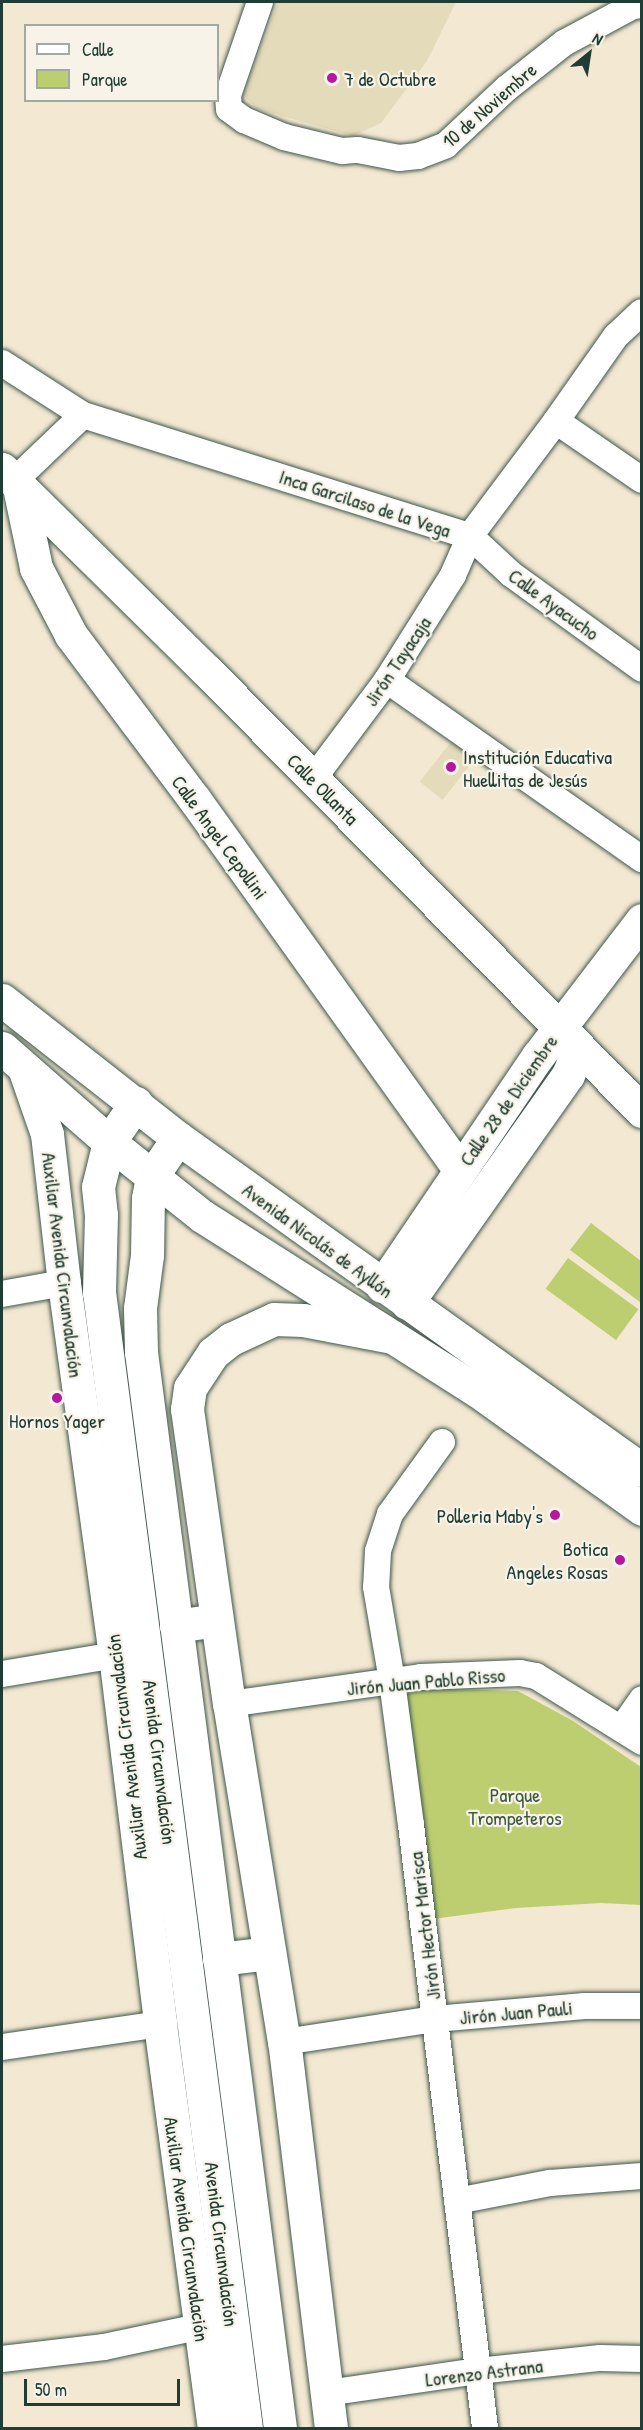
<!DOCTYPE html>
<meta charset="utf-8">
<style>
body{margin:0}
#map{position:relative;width:643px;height:2430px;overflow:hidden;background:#f3e8d2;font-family:"Patrick Hand",sans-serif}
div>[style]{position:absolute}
.built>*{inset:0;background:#e3dbba;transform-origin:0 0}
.green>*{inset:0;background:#bdce71;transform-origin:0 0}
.roads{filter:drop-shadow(0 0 2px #3f574c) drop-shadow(0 0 2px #3f574c)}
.street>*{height:26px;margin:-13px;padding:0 13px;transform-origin:13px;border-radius:13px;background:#fff}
.secondary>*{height:33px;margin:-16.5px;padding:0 16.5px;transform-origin:16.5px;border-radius:16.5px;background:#fff}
.primary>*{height:33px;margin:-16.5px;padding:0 16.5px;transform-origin:16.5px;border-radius:16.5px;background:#fff}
.dots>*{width:16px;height:16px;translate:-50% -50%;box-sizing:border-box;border:3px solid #f7f3e8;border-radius:50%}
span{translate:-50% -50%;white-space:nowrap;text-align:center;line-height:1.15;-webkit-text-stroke:4.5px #f7f3e8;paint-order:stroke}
.poi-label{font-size:20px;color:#1f3d34}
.left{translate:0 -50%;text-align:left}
.right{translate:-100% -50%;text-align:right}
.street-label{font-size:20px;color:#1f3d34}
.park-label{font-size:20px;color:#3f5a40}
.frame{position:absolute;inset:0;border:3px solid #1f3d34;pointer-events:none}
.legend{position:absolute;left:24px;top:24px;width:195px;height:78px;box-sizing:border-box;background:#f7f3e8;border:2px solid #a1aaa0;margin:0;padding:8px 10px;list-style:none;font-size:18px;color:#1f3d34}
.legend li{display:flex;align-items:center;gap:12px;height:30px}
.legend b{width:30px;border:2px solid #a1aaa0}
.north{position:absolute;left:559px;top:24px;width:60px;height:60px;-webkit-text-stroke:4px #f7f3e8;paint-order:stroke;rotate:30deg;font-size:16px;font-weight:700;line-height:24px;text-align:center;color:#1f3d34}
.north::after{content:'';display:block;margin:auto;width:21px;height:27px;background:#1f3d34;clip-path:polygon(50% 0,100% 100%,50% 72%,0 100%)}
.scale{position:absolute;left:24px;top:2379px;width:156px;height:27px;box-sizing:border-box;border:3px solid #1f3d34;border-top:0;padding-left:8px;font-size:18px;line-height:21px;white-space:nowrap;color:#1f3d34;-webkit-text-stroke:4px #f7f3e8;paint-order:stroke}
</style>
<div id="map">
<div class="built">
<i style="clip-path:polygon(278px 2px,456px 2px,427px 61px,381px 123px,353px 136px,257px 109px,243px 95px)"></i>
<i style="left:458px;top:733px;width:29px;height:62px;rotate:38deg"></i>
</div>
<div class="green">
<i style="clip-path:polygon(591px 1223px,641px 1261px,640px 1302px,570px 1250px)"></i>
<i style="left:568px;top:1258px;width:87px;height:38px;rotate:36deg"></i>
<i style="clip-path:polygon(414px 1688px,518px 1691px,573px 1721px,641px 1767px,641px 1905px,601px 1903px,516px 1908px,425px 1920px,403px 1699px)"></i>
</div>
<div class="roads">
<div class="street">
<i style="left:260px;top:2px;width:98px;rotate:109deg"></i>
<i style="left:228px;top:95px;width:14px;rotate:86deg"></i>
<i style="left:229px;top:109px;width:19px;rotate:36deg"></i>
<i style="left:244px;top:120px;width:43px;rotate:23deg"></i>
<i style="left:284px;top:137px;width:60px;rotate:13.6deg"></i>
<i style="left:342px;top:151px;width:16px;rotate:-4deg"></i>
<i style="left:358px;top:150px;width:42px;rotate:11deg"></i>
<i style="left:399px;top:158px;width:19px;rotate:-6deg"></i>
<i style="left:418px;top:156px;width:30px;rotate:-21deg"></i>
<i style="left:446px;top:145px;width:83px;rotate:-43.1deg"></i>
<i style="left:507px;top:88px;width:73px;rotate:-38.3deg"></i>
<i style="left:564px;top:43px;width:78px;rotate:-28.2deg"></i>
<i style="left:633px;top:6px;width:9px;rotate:-6deg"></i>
<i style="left:2px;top:363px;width:96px;rotate:32.7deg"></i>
<i style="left:83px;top:415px;width:405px;rotate:17.4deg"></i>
<i style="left:470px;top:536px;width:144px;rotate:-53.2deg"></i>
<i style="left:556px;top:421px;width:104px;rotate:-54.8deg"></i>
<i style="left:616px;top:336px;width:35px;rotate:-43deg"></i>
<i style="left:556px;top:421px;width:104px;rotate:34.5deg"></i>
<i style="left:14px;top:481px;width:95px;rotate:-43.7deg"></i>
<i style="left:387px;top:680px;width:312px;rotate:35.1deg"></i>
<i style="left:313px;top:779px;width:124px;rotate:-53.2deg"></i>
<i style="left:387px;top:680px;width:124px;rotate:-57.8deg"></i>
<i style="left:453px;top:575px;width:43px;rotate:-66.4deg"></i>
<i style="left:470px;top:536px;width:56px;rotate:42.8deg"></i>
<i style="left:511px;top:574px;width:162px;rotate:35.9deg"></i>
<i style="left:2px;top:1294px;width:63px;rotate:-10.1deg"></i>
<i style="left:442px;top:1442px;width:89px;rotate:125.8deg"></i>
<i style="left:390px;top:1514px;width:39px;rotate:108deg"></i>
<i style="left:378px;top:1551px;width:36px;rotate:93deg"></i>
<i style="left:376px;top:1587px;width:95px;rotate:80.3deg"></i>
<i style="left:392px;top:1681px;width:145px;rotate:82.5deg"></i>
<i style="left:411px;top:1825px;width:608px;rotate:83deg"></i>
<i style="left:2px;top:1674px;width:115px;rotate:-9.5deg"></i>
<i style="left:229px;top:1704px;width:194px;rotate:-8deg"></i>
<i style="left:421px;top:1677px;width:99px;rotate:-2.3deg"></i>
<i style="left:520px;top:1673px;width:16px;rotate:11deg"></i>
<i style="left:536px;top:1676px;width:125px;rotate:31.9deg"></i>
<i style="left:622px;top:1728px;width:35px;rotate:-55deg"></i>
<i style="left:284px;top:2042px;width:153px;rotate:-8.7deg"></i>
<i style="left:435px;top:2019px;width:150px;rotate:-5deg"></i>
<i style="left:584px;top:2006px;width:58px"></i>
<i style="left:2px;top:2047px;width:160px;rotate:-8.3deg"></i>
<i style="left:457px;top:2201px;width:95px;rotate:-11deg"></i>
<i style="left:550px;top:2183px;width:92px;rotate:-4.4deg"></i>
<i style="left:2px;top:2359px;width:103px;rotate:-6.7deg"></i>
<i style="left:104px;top:2347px;width:116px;rotate:-12deg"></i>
<i style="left:327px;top:2393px;width:153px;rotate:-8.3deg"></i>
<i style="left:478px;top:2371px;width:123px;rotate:-6.1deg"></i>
<i style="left:600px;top:2358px;width:42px;rotate:1.4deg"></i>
</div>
<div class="secondary">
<i style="left:2px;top:469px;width:288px;rotate:44.6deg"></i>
<i style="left:207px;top:671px;width:619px;rotate:45.33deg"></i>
<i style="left:19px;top:487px;width:83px;rotate:78.1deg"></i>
<i style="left:36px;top:568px;width:76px;rotate:62.4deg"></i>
<i style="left:71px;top:635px;width:206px;rotate:53.1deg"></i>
<i style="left:195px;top:800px;width:454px;rotate:54.4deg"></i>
<i style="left:24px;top:1068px;width:70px;rotate:70.8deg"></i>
<i style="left:47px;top:1134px;width:150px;rotate:83.5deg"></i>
<i style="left:64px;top:1283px;width:375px;rotate:82.2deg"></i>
<i style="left:115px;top:1655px;width:372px;rotate:83deg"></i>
<i style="left:160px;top:2024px;width:408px;rotate:82.4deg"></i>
<i style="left:382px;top:1286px;width:278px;rotate:-55.9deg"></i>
<i style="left:538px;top:1056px;width:171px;rotate:-52.6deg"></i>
<i style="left:407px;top:1303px;width:279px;rotate:-54.8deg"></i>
<i style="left:568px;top:1075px;width:29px;rotate:-68deg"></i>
<i style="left:331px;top:2428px;width:389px;rotate:-96.9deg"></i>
<i style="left:284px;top:2042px;width:342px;rotate:-99.2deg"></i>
<i style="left:229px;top:1704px;width:298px;rotate:-98.1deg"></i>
<i style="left:187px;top:1409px;width:21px;rotate:-82deg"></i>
<i style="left:190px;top:1388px;width:42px;rotate:-56.7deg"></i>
<i style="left:213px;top:1353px;width:23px;rotate:-38deg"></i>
<i style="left:231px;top:1339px;width:47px;rotate:-24.9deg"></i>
<i style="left:274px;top:1319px;width:29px;rotate:2deg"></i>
<i style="left:303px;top:1320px;width:91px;rotate:10.8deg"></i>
</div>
<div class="primary">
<i style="left:2px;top:1000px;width:224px;rotate:38.1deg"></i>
<i style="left:178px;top:1138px;width:571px;rotate:35.58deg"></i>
<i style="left:2px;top:1048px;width:142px;rotate:41.3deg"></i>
<i style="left:109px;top:1142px;width:119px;rotate:38.5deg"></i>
<i style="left:202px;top:1216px;width:327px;rotate:32.4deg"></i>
<i style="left:478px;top:1391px;width:202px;rotate:35.7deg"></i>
<i style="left:136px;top:1103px;width:47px;rotate:124.7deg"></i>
<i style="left:109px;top:1142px;width:46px;rotate:103.7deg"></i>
<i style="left:98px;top:1187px;width:28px;rotate:84deg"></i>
<i style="left:101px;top:1215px;width:77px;rotate:91.5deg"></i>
<i style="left:99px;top:1292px;width:1145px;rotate:82.63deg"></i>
<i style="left:178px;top:1138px;width:46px;rotate:124.4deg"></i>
<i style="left:152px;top:1176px;width:22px;rotate:100deg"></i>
<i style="left:148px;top:1198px;width:57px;rotate:91deg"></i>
<i style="left:147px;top:1255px;width:53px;rotate:97.5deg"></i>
<i style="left:140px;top:1308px;width:44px;rotate:88.7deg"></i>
<i style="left:141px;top:1352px;width:1085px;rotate:82.64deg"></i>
<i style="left:176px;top:1626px;width:40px;rotate:-8.5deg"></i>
<i style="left:219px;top:1959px;width:50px;rotate:-6.8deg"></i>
</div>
</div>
<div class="dots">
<i style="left:332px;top:78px;background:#b5179e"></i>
<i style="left:451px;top:767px;background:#b5179e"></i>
<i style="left:57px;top:1398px;background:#b5179e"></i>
<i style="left:555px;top:1515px;background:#b5179e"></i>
<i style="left:620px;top:1560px;background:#b5179e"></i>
</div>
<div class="poi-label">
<span class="left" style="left:344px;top:78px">7 de Octubre</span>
<span class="left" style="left:463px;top:768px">Institución Educativa<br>Huellitas de Jesús</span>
<span style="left:57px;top:1420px">Hornos Yager</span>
<span class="right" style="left:543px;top:1515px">Polleria Maby's</span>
<span class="right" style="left:608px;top:1560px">Botica<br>Angeles Rosas</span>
</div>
<div class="street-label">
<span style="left:489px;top:105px;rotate:-41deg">10 de Noviembre</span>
<span style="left:365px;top:503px;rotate:18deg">Inca Garcilaso de la Vega</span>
<span style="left:554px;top:604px;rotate:36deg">Calle Ayacucho</span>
<span style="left:397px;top:661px;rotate:-56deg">Jirón Tayacaja</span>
<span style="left:323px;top:789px;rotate:45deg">Calle Ollanta</span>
<span style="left:220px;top:837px;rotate:54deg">Calle Angel Cepollini</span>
<span style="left:508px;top:1100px;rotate:-55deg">Calle 28 de Diciembre</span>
<span style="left:318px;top:1240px;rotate:36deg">Avenida Nicolás de Ayllón</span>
<span style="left:63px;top:1265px;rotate:83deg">Auxiliar Avenida Circunvalación</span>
<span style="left:426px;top:1681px;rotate:-5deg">Jirón Juan Pablo Risso</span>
<span style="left:126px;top:1747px;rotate:-97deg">Auxiliar Avenida Circunvalación</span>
<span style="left:160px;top:1762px;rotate:83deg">Avenida Circunvalación</span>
<span style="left:424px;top:1926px;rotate:-97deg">Jirón Hector Marisca</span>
<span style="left:516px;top:2012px;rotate:-5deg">Jirón Juan Pauli</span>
<span style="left:187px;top:2229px;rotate:82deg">Auxiliar Avenida Circunvalación</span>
<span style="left:222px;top:2244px;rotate:83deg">Avenida Circunvalación</span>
<span style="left:484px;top:2372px;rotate:-7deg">Lorenzo Astrana</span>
</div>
<div class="park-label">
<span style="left:515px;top:1806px">Parque<br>Trompeteros</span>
</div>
<div class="frame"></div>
<ul class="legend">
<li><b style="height:8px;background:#fff"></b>Calle</li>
<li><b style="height:16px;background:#bdce71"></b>Parque</li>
</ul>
<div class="north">N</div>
<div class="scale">50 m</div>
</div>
